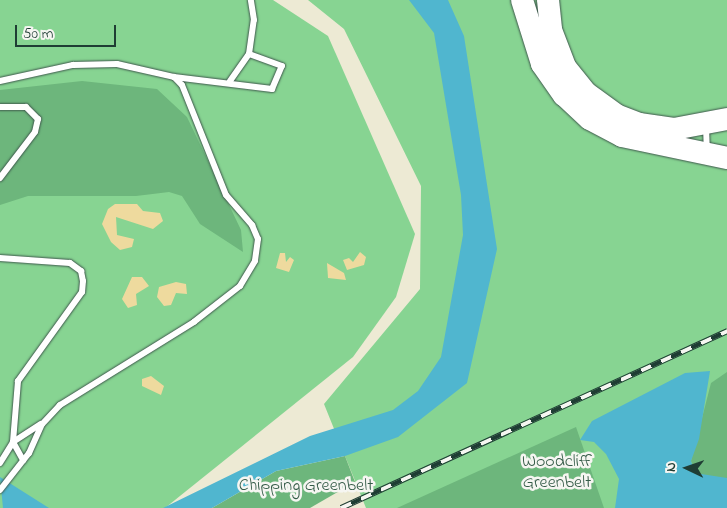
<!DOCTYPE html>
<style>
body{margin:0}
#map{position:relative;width:727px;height:508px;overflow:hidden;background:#edead4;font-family:"Indie Flower",sans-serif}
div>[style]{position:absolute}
.green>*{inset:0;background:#87d492}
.forest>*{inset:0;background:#6db67c}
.sand>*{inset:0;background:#eeda9e}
.water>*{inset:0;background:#50b6cf}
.roads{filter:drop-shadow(0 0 1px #3e574c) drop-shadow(0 0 1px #3e574c)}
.lane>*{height:6px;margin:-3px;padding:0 3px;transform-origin:3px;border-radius:3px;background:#fff}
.highway>*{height:22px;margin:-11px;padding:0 11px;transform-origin:11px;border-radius:11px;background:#fff}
.rail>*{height:5.5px;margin-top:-2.75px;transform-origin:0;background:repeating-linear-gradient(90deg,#f6f6f2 0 11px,#1f3d34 0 22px);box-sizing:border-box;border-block:1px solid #1f3d34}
span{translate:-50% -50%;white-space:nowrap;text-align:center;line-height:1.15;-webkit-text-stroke:5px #f6f6f2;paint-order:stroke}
.park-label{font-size:18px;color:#345b47}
.north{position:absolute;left:662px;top:443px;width:50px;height:50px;-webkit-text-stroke:4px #f6f6f2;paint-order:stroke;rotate:273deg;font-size:14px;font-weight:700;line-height:20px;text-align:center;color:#1f3d34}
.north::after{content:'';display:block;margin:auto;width:18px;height:22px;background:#1f3d34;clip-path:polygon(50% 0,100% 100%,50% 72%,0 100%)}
.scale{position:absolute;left:15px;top:25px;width:101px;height:22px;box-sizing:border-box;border:2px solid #1f3d34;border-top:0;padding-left:6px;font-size:15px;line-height:18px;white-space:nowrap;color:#1f3d34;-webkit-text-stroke:4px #f6f6f2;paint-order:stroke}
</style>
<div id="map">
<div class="green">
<i style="clip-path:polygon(0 0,273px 0,328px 36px,415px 234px,396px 297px,353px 357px,165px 508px,0 508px)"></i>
<i style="clip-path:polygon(308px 0,727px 0,727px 508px,366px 508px,324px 404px,420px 289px,421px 186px,344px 29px)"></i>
</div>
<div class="forest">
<i style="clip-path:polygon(82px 81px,157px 89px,187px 117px,241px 230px,243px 252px,200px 224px,182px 196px,169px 192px,136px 196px,28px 196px,0 205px,0 90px)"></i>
<i style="clip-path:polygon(727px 372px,727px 478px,710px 478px,695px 473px,691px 461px,711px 383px)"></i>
<i style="clip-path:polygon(576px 427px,604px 508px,397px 508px)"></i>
<i style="clip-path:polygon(345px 456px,355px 482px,310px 508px,212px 508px,276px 471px)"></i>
</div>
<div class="sand">
<i style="clip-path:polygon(115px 204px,137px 204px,143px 211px,160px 213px,163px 221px,153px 229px,116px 217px,117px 235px,134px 239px,132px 247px,120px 250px,111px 242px,102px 224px,108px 209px)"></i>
<i style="clip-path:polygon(360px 252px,366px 257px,364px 265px,347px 270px,343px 260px,349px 258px,353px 262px)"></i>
<i style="clip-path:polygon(280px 253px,285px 253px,286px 262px,290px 257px,294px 260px,289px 272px,276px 268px)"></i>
<i style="clip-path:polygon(327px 263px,344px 273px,346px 280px,328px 278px)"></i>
<i style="clip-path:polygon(132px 277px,142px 277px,149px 286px,136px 294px,137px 305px,128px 308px,122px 299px)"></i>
<i style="clip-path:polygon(176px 282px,186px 284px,187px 294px,176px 293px,171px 305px,164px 306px,157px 297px,159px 287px)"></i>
<i style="clip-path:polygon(151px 376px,164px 386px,161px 395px,142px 386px,142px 379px)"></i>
</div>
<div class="water">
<i style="clip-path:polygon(409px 0,448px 0,464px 36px,497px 249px,467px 383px,398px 437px,345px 456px,276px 471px,212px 508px,163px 508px,310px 436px,393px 410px,418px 391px,441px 357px,463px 235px,461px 195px,434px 33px)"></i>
<i style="clip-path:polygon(710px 371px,699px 439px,691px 461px,695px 473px,727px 478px,727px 508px,615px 508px,619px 479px,606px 454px,594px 442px,580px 440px,592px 421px,685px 373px)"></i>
<i style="clip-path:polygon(0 477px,49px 508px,3px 508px)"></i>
</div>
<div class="roads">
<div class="lane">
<i style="left:174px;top:77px;width:99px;rotate:7deg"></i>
<i style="left:272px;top:89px;width:25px;rotate:-67deg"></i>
<i style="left:282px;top:66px;width:35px;rotate:-160deg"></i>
<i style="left:249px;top:54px;width:34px;rotate:-82deg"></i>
<i style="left:254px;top:20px;width:20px;rotate:-99deg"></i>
<i style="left:0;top:81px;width:75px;rotate:-12.4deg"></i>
<i style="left:73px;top:65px;width:44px;rotate:-1.3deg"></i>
<i style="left:117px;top:64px;width:58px;rotate:12.8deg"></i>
<i style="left:174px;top:77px;width:11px;rotate:45deg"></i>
<i style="left:182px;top:85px;width:118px;rotate:68.2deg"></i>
<i style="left:226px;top:195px;width:40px;rotate:49deg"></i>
<i style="left:252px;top:225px;width:15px;rotate:67deg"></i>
<i style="left:258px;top:239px;width:22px;rotate:98deg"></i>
<i style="left:255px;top:261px;width:29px;rotate:121deg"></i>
<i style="left:240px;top:286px;width:58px;rotate:142deg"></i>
<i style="left:194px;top:322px;width:158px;rotate:148.2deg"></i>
<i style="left:60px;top:405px;width:26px;rotate:133deg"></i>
<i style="left:42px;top:424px;width:32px;rotate:114deg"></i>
<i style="left:29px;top:453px;width:47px;rotate:128.1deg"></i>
<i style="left:230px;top:81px;width:33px;rotate:-55deg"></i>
<i style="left:0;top:107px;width:26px"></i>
<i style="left:26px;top:107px;width:17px;rotate:45deg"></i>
<i style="left:38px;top:119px;width:13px;rotate:103deg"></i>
<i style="left:35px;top:132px;width:58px;rotate:127.3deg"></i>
<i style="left:706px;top:126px;width:25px;rotate:88deg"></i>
<i style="left:0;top:258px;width:70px;rotate:4.1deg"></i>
<i style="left:70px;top:263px;width:14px;rotate:36deg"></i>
<i style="left:81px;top:271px;width:10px;rotate:79deg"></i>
<i style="left:83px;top:281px;width:11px;rotate:95deg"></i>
<i style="left:82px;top:292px;width:110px;rotate:125.7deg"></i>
<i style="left:18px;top:381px;width:61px;rotate:94.7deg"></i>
<i style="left:13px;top:442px;width:21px;rotate:61deg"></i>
<i style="left:0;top:463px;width:25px;rotate:-58deg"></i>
<i style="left:13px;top:442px;width:33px;rotate:-33deg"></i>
</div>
<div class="highway">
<i style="left:522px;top:0;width:67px;rotate:72.6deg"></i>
<i style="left:542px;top:64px;width:38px;rotate:55deg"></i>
<i style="left:564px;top:95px;width:35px;rotate:43deg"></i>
<i style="left:590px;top:119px;width:36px;rotate:28deg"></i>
<i style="left:622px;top:136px;width:107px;rotate:11.8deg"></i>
<i style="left:548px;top:0;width:30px;rotate:84deg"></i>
<i style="left:551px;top:30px;width:40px;rotate:69deg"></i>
<i style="left:565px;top:67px;width:33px;rotate:51deg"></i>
<i style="left:586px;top:93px;width:37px;rotate:36deg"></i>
<i style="left:616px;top:115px;width:25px;rotate:21deg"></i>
<i style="left:639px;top:124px;width:35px;rotate:8deg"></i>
<i style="left:674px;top:129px;width:54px;rotate:-10.7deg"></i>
</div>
</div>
<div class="rail">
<i style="left:341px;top:508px;width:425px;rotate:-24.6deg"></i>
</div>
<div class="park-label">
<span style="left:557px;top:473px">Woodcliff<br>Greenbelt</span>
<span style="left:306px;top:486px">Chipping Greenbelt</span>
</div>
<div class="north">N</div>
<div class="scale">50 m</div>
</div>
